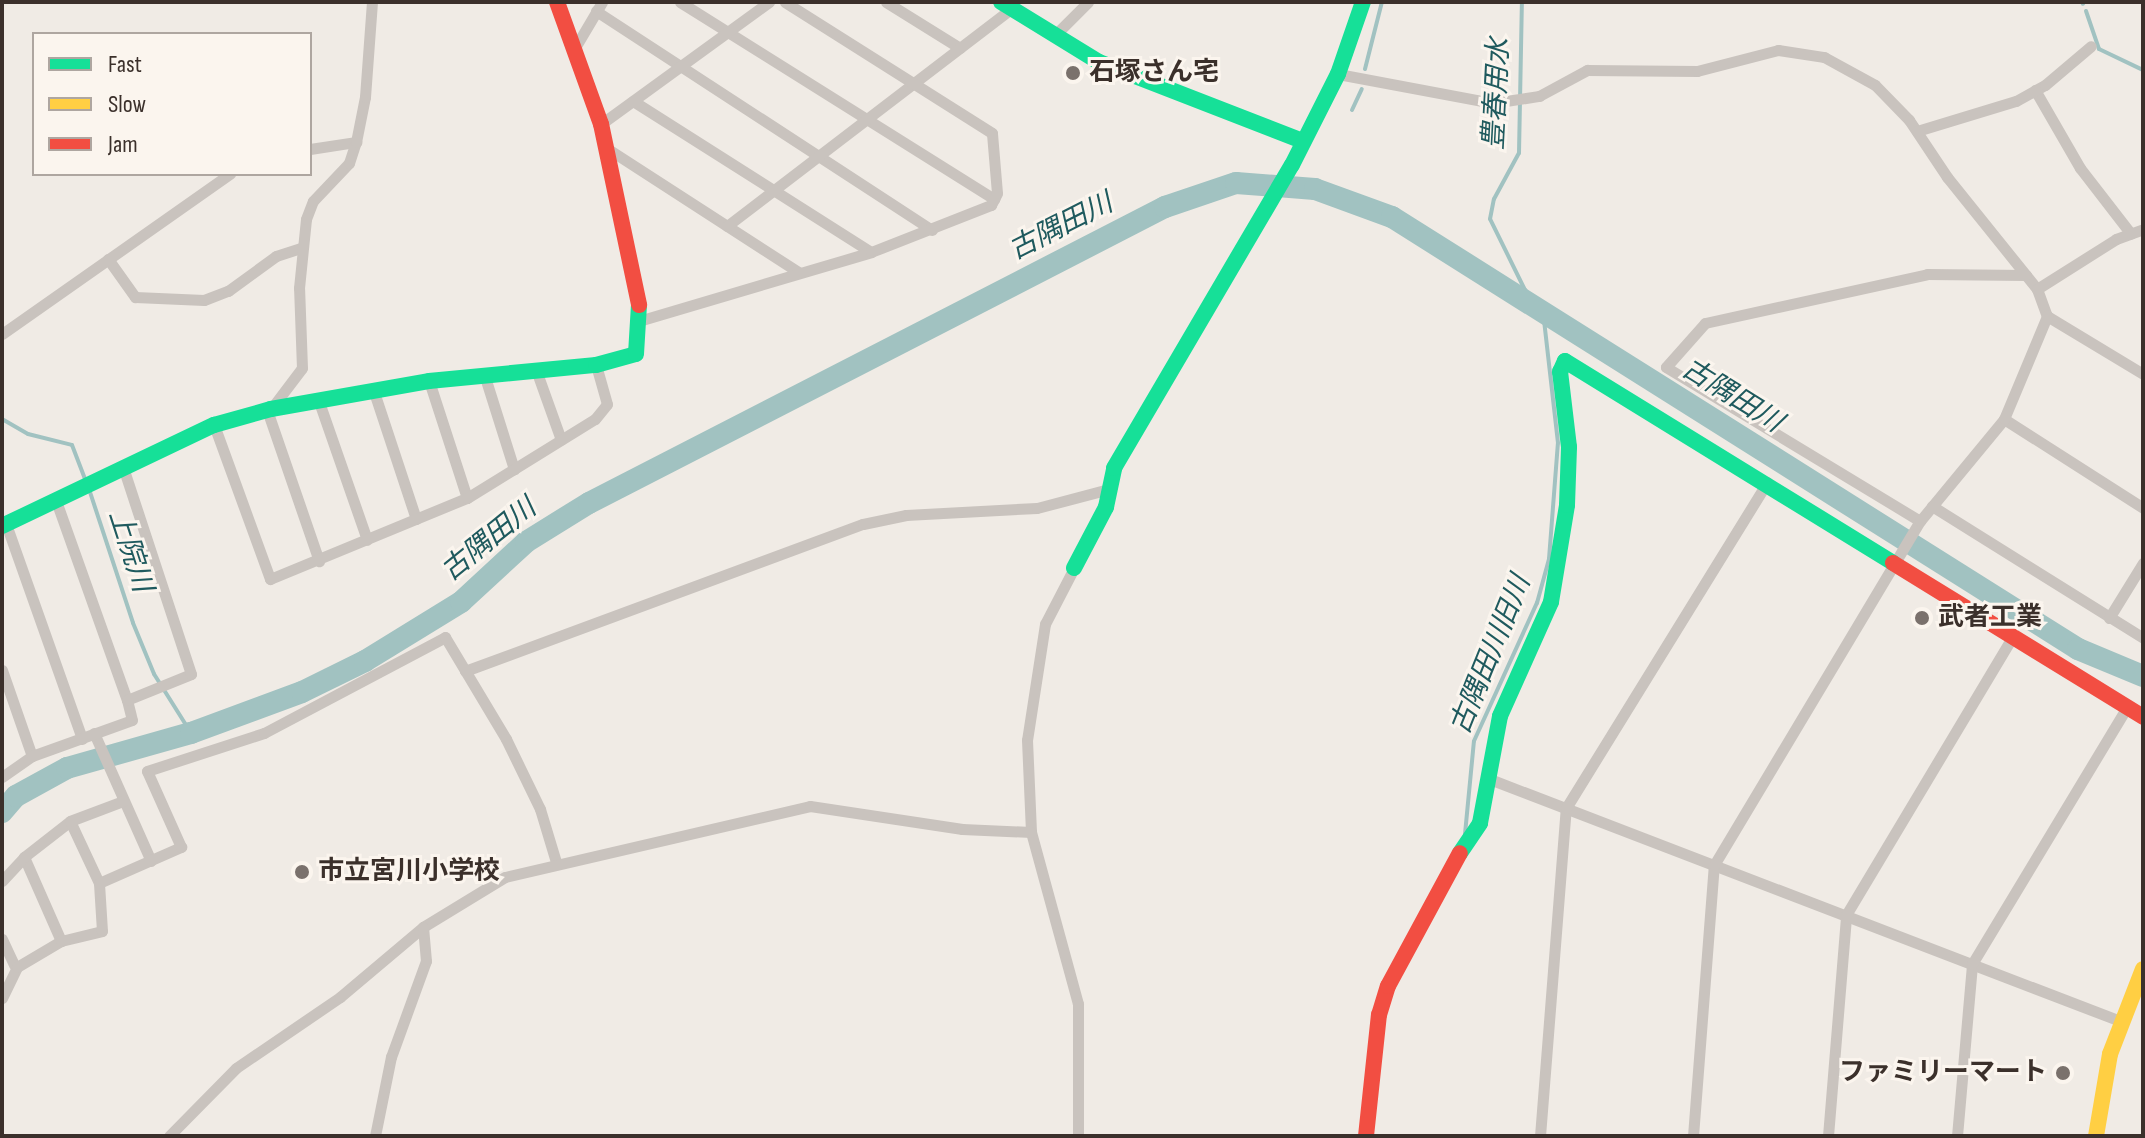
<!DOCTYPE html>
<meta charset="utf-8">
<style>
body{margin:0}
#map{position:relative;width:2145px;height:1138px;overflow:hidden;background:#f0ebe5;font-family:"Sofia Sans Condensed","Noto Sans JP",sans-serif}
div>[style]{position:absolute}
.stream>*{height:4px;margin:-2px;padding:0 2px;transform-origin:2px;border-radius:2px;background:#a1c2c1}
.river>*{height:22px;margin:-11px;padding:0 11px;transform-origin:11px;border-radius:11px;background:#a1c2c1}
.street>*{height:11px;margin:-5.5px;padding:0 5.5px;transform-origin:5.5px;border-radius:5.5px;background:#c9c3be}
.fast>*{height:16px;margin:-8px;padding:0 8px;transform-origin:8px;border-radius:8px;background:#16e098}
.slow>*{height:16px;margin:-8px;padding:0 8px;transform-origin:8px;border-radius:8px;background:#ffcf43}
.jam>*{height:16px;margin:-8px;padding:0 8px;transform-origin:8px;border-radius:8px;background:#f24e42}
.dots>*{width:22px;height:22px;translate:-50% -50%;box-sizing:border-box;border:4px solid #fbf5ee;border-radius:50%}
span{translate:-50% -50%;white-space:nowrap;text-align:center;line-height:1.15;-webkit-text-stroke:6px #fbf5ee;paint-order:stroke}
.poi-label{font-size:26px;color:#3b302b;font-weight:700}
.left{translate:0 -50%;text-align:left}
.right{translate:-100% -50%;text-align:right}
.water-label{font-size:28px;color:#1f5a5e;font-style:italic}
.frame{position:absolute;inset:0;border:4px solid #3b302b;pointer-events:none}
.legend{position:absolute;left:32px;top:32px;width:280px;height:144px;box-sizing:border-box;background:#fbf5ee;border:2px solid #aea6a0;margin:0;padding:10px 14px;list-style:none;font-size:24px;color:#3b302b}
.legend li{display:flex;align-items:center;gap:16px;height:40px}
.legend b{width:40px;border:2px solid #aea6a0}
</style>
<div id="map">
<div class="stream">
<i style="left:2082px;top:2px;width:2px;rotate:63deg"></i>
<i style="left:2086px;top:11px;width:40px;rotate:71.1deg"></i>
<i style="left:2099px;top:49px;width:49px;rotate:25.5deg"></i>
<i style="left:1365px;top:69px;width:69px;rotate:-75.8deg"></i>
<i style="left:1352px;top:110px;width:23px;rotate:-65deg"></i>
<i style="left:2px;top:419px;width:30px;rotate:30deg"></i>
<i style="left:28px;top:434px;width:45px;rotate:14deg"></i>
<i style="left:72px;top:445px;width:39px;rotate:69deg"></i>
<i style="left:89px;top:489px;width:141px;rotate:71.8deg"></i>
<i style="left:133px;top:623px;width:55px;rotate:67.6deg"></i>
<i style="left:154px;top:674px;width:70px;rotate:57.9deg"></i>
<i style="left:1465px;top:834px;width:93px;rotate:-84.5deg"></i>
<i style="left:1474px;top:741px;width:152px;rotate:-65.5deg"></i>
<i style="left:1537px;top:603px;width:46px;rotate:-74.7deg"></i>
<i style="left:1549px;top:559px;width:116px;rotate:-85.6deg"></i>
<i style="left:1558px;top:443px;width:132px;rotate:-96.5deg"></i>
<i style="left:1543px;top:312px;width:28px;rotate:-129deg"></i>
<i style="left:1525px;top:290px;width:79px;rotate:-116.2deg"></i>
<i style="left:1490px;top:219px;width:20px;rotate:-79deg"></i>
<i style="left:1494px;top:199px;width:52px;rotate:-61.5deg"></i>
<i style="left:1519px;top:153px;width:151px;rotate:-88.9deg"></i>
</div>
<div class="river">
<i style="left:2px;top:812px;width:21px;rotate:-49deg"></i>
<i style="left:16px;top:796px;width:58px;rotate:-28.8deg"></i>
<i style="left:67px;top:768px;width:129px;rotate:-15.8deg"></i>
<i style="left:191px;top:733px;width:118px;rotate:-20.3deg"></i>
<i style="left:302px;top:692px;width:70px;rotate:-26.2deg"></i>
<i style="left:365px;top:661px;width:113px;rotate:-31.6deg"></i>
<i style="left:461px;top:602px;width:88px;rotate:-42.7deg"></i>
<i style="left:526px;top:542px;width:74px;rotate:-31.8deg"></i>
<i style="left:589px;top:503px;width:648px;rotate:-27.2deg"></i>
<i style="left:1165px;top:207px;width:75px;rotate:-18.7deg"></i>
<i style="left:1236px;top:183px;width:79px;rotate:4.3deg"></i>
<i style="left:1315px;top:189px;width:82px;rotate:20deg"></i>
<i style="left:1392px;top:217px;width:811px;rotate:32.2deg"></i>
<i style="left:2078px;top:649px;width:70px;rotate:22.6deg"></i>
</div>
<div class="street">
<i style="left:680px;top:2px;width:371px;rotate:32.1deg"></i>
<i style="left:886px;top:2px;width:87px;rotate:31.9deg"></i>
<i style="left:596px;top:11px;width:401px;rotate:33.1deg"></i>
<i style="left:1055px;top:35px;width:47px;rotate:-45deg"></i>
<i style="left:576px;top:46px;width:51px;rotate:-59.4deg"></i>
<i style="left:1338px;top:74px;width:158px;rotate:10.6deg"></i>
<i style="left:1493px;top:103px;width:47px;rotate:-8.7deg"></i>
<i style="left:1539px;top:96px;width:55px;rotate:-28.4deg"></i>
<i style="left:1587px;top:70px;width:110px;rotate:0.5deg"></i>
<i style="left:1697px;top:71px;width:84px;rotate:-14.5deg"></i>
<i style="left:1778px;top:50px;width:47px;rotate:8.7deg"></i>
<i style="left:1824px;top:57px;width:58px;rotate:28.8deg"></i>
<i style="left:1875px;top:85px;width:49px;rotate:45.8deg"></i>
<i style="left:1909px;top:120px;width:69px;rotate:56.3deg"></i>
<i style="left:1947px;top:177px;width:144px;rotate:51.2deg"></i>
<i style="left:2037px;top:289px;width:29px;rotate:70deg"></i>
<i style="left:2047px;top:316px;width:112px;rotate:31.1deg"></i>
<i style="left:2035px;top:90px;width:90px;rotate:60deg"></i>
<i style="left:2080px;top:168px;width:83px;rotate:52.3deg"></i>
<i style="left:633px;top:101px;width:282px;rotate:32.4deg"></i>
<i style="left:601px;top:124px;width:208px;rotate:-36deg"></i>
<i style="left:1917px;top:131px;width:103px;rotate:-16.9deg"></i>
<i style="left:2016px;top:101px;width:33px;rotate:-29deg"></i>
<i style="left:2045px;top:85px;width:60px;rotate:-40.3deg"></i>
<i style="left:605px;top:147px;width:230px;rotate:32.9deg"></i>
<i style="left:310px;top:149px;width:47px;rotate:-8.7deg"></i>
<i style="left:727px;top:226px;width:357px;rotate:-37.4deg"></i>
<i style="left:108px;top:259px;width:47px;rotate:54.6deg"></i>
<i style="left:135px;top:297px;width:69px;rotate:2.5deg"></i>
<i style="left:204px;top:300px;width:26px;rotate:-21deg"></i>
<i style="left:228px;top:291px;width:59px;rotate:-36.1deg"></i>
<i style="left:276px;top:256px;width:26px;rotate:-18deg"></i>
<i style="left:2037px;top:289px;width:93px;rotate:-32.3deg"></i>
<i style="left:2116px;top:239px;width:29px;rotate:-20deg"></i>
<i style="left:642px;top:320px;width:239px;rotate:-16.5deg"></i>
<i style="left:871px;top:252px;width:129px;rotate:-21.4deg"></i>
<i style="left:991px;top:205px;width:13px;rotate:-63deg"></i>
<i style="left:997px;top:193px;width:60px;rotate:-94.8deg"></i>
<i style="left:992px;top:133px;width:245px;rotate:-147.7deg"></i>
<i style="left:2px;top:334px;width:279px;rotate:-35.1deg"></i>
<i style="left:536px;top:370px;width:74px;rotate:70.3deg"></i>
<i style="left:484px;top:374px;width:100px;rotate:72.5deg"></i>
<i style="left:429px;top:381px;width:123px;rotate:72deg"></i>
<i style="left:373px;top:389px;width:137px;rotate:71.7deg"></i>
<i style="left:318px;top:399px;width:149px;rotate:70.8deg"></i>
<i style="left:271px;top:409px;width:51px;rotate:-52.9deg"></i>
<i style="left:302px;top:368px;width:80px;rotate:-92.1deg"></i>
<i style="left:299px;top:288px;width:69px;rotate:-84.2deg"></i>
<i style="left:306px;top:219px;width:19px;rotate:-69deg"></i>
<i style="left:313px;top:201px;width:52px;rotate:-46.5deg"></i>
<i style="left:349px;top:163px;width:22px;rotate:-72deg"></i>
<i style="left:356px;top:142px;width:46px;rotate:-78.7deg"></i>
<i style="left:365px;top:97px;width:95px;rotate:-85.8deg"></i>
<i style="left:267px;top:410px;width:160px;rotate:71deg"></i>
<i style="left:2004px;top:419px;width:165px;rotate:32.6deg"></i>
<i style="left:214px;top:425px;width:164px;rotate:70deg"></i>
<i style="left:270px;top:579px;width:213px;rotate:-22.4deg"></i>
<i style="left:467px;top:498px;width:150px;rotate:-31.7deg"></i>
<i style="left:595px;top:419px;width:19px;rotate:-51deg"></i>
<i style="left:607px;top:404px;width:41px;rotate:-105.8deg"></i>
<i style="left:55px;top:498px;width:214px;rotate:70.4deg"></i>
<i style="left:1932px;top:506px;width:249px;rotate:32deg"></i>
<i style="left:1920px;top:521px;width:297px;rotate:-148.8deg"></i>
<i style="left:1666px;top:367px;width:59px;rotate:-48.4deg"></i>
<i style="left:1705px;top:323px;width:227px;rotate:-12.4deg"></i>
<i style="left:1927px;top:274px;width:99px;rotate:0.6deg"></i>
<i style="left:6px;top:524px;width:228px;rotate:70.5deg"></i>
<i style="left:1074px;top:568px;width:63px;rotate:117.4deg"></i>
<i style="left:1045px;top:624px;width:117px;rotate:98.8deg"></i>
<i style="left:1027px;top:740px;width:92px;rotate:87.5deg"></i>
<i style="left:1031px;top:832px;width:178px;rotate:74.7deg"></i>
<i style="left:1078px;top:1004px;width:132px;rotate:90deg"></i>
<i style="left:2109px;top:618px;width:65px;rotate:-58.3deg"></i>
<i style="left:2px;top:670px;width:91px;rotate:70.8deg"></i>
<i style="left:465px;top:671px;width:424px;rotate:-20.3deg"></i>
<i style="left:863px;top:524px;width:44px;rotate:-11.8deg"></i>
<i style="left:906px;top:515px;width:131px;rotate:-3.1deg"></i>
<i style="left:1037px;top:508px;width:74px;rotate:-14.8deg"></i>
<i style="left:94px;top:733px;width:140px;rotate:66deg"></i>
<i style="left:2px;top:777px;width:37px;rotate:-35deg"></i>
<i style="left:32px;top:756px;width:106px;rotate:-19.8deg"></i>
<i style="left:132px;top:720px;width:21px;rotate:-104deg"></i>
<i style="left:127px;top:700px;width:69px;rotate:-22.1deg"></i>
<i style="left:191px;top:674px;width:218px;rotate:-108.2deg"></i>
<i style="left:1487px;top:778px;width:678px;rotate:21deg"></i>
<i style="left:24px;top:857px;width:92px;rotate:66.2deg"></i>
<i style="left:2px;top:881px;width:33px;rotate:-47deg"></i>
<i style="left:24px;top:857px;width:58px;rotate:-38deg"></i>
<i style="left:99px;top:883px;width:68px;rotate:-115.1deg"></i>
<i style="left:70px;top:821px;width:57px;rotate:-20.7deg"></i>
<i style="left:2px;top:939px;width:29px;rotate:65deg"></i>
<i style="left:2px;top:998px;width:34px;rotate:-64deg"></i>
<i style="left:17px;top:967px;width:51px;rotate:-30.6deg"></i>
<i style="left:61px;top:941px;width:42px;rotate:-13.7deg"></i>
<i style="left:102px;top:931px;width:48px;rotate:-93.6deg"></i>
<i style="left:99px;top:883px;width:90px;rotate:-23.7deg"></i>
<i style="left:181px;top:847px;width:83px;rotate:-114.1deg"></i>
<i style="left:147px;top:771px;width:123px;rotate:-18deg"></i>
<i style="left:264px;top:733px;width:205px;rotate:-27.9deg"></i>
<i style="left:445px;top:637px;width:119px;rotate:59.1deg"></i>
<i style="left:506px;top:739px;width:78px;rotate:64.1deg"></i>
<i style="left:540px;top:809px;width:55px;rotate:73.2deg"></i>
<i style="left:169px;top:1136px;width:95px;rotate:-45.4deg"></i>
<i style="left:236px;top:1068px;width:126px;rotate:-34.3deg"></i>
<i style="left:340px;top:997px;width:109px;rotate:-40.1deg"></i>
<i style="left:423px;top:927px;width:96px;rotate:-31.4deg"></i>
<i style="left:505px;top:877px;width:313px;rotate:-13.1deg"></i>
<i style="left:810px;top:806px;width:154px;rotate:8.6deg"></i>
<i style="left:962px;top:829px;width:69px;rotate:2.5deg"></i>
<i style="left:375px;top:1136px;width:81px;rotate:-78.6deg"></i>
<i style="left:391px;top:1057px;width:102px;rotate:-70deg"></i>
<i style="left:426px;top:961px;width:34px;rotate:-95deg"></i>
<i style="left:1540px;top:1136px;width:329px;rotate:-85.5deg"></i>
<i style="left:1566px;top:808px;width:383px;rotate:-58.3deg"></i>
<i style="left:1693px;top:1136px;width:272px;rotate:-85.6deg"></i>
<i style="left:1714px;top:865px;width:401px;rotate:-59.1deg"></i>
<i style="left:1920px;top:521px;width:132px;rotate:-50.5deg"></i>
<i style="left:2004px;top:419px;width:112px;rotate:-67.3deg"></i>
<i style="left:1828px;top:1136px;width:222px;rotate:-85.3deg"></i>
<i style="left:1846px;top:915px;width:325px;rotate:-59.1deg"></i>
<i style="left:1957px;top:1136px;width:173px;rotate:-85deg"></i>
<i style="left:1972px;top:964px;width:300px;rotate:-58.9deg"></i>
</div>
<div class="fast">
<i style="left:1001px;top:2px;width:115px;rotate:31.5deg"></i>
<i style="left:1099px;top:62px;width:219px;rotate:21.2deg"></i>
<i style="left:2px;top:526px;width:235px;rotate:-25.5deg"></i>
<i style="left:214px;top:425px;width:59px;rotate:-15.7deg"></i>
<i style="left:271px;top:409px;width:160px;rotate:-10deg"></i>
<i style="left:429px;top:381px;width:168px;rotate:-5.5deg"></i>
<i style="left:596px;top:365px;width:41px;rotate:-15.4deg"></i>
<i style="left:636px;top:354px;width:49px;rotate:-86.5deg"></i>
<i style="left:1074px;top:568px;width:69px;rotate:-62.3deg"></i>
<i style="left:1106px;top:507px;width:40px;rotate:-78deg"></i>
<i style="left:1114px;top:468px;width:351px;rotate:-59.6deg"></i>
<i style="left:1292px;top:165px;width:102px;rotate:-63.2deg"></i>
<i style="left:1338px;top:74px;width:76px;rotate:-70.9deg"></i>
<i style="left:1460px;top:853px;width:36px;rotate:-56deg"></i>
<i style="left:1480px;top:823px;width:109px;rotate:-79.4deg"></i>
<i style="left:1500px;top:716px;width:125px;rotate:-65.9deg"></i>
<i style="left:1551px;top:602px;width:98px;rotate:-80.6deg"></i>
<i style="left:1567px;top:505px;width:58px;rotate:-88deg"></i>
<i style="left:1569px;top:447px;width:76px;rotate:-96.8deg"></i>
<i style="left:1560px;top:372px;width:12px;rotate:-66deg"></i>
<i style="left:1565px;top:361px;width:385px;rotate:31.6deg"></i>
</div>
<div class="slow">
<i style="left:2096px;top:1136px;width:83px;rotate:-80.3deg"></i>
<i style="left:2110px;top:1054px;width:91px;rotate:-68.8deg"></i>
</div>
<div class="jam">
<i style="left:557px;top:2px;width:130px;rotate:70.2deg"></i>
<i style="left:601px;top:124px;width:185px;rotate:78.1deg"></i>
<i style="left:1893px;top:563px;width:294px;rotate:31.6deg"></i>
<i style="left:1366px;top:1136px;width:122px;rotate:-83.9deg"></i>
<i style="left:1379px;top:1015px;width:30px;rotate:-73deg"></i>
<i style="left:1388px;top:986px;width:151px;rotate:-61.6deg"></i>
</div>
<div class="dots">
<i style="left:1073px;top:73px;background:#7a716c"></i>
<i style="left:1922px;top:618px;background:#7a716c"></i>
<i style="left:302px;top:872px;background:#7a716c"></i>
<i style="left:2063px;top:1073px;background:#7a716c"></i>
</div>
<div class="poi-label">
<span class="left" style="left:1089px;top:73px">石塚さん宅</span>
<span class="left" style="left:1938px;top:618px">武者工業</span>
<span class="left" style="left:318px;top:872px">市立宮川小学校</span>
<span class="right" style="left:2047px;top:1073px">ファミリーマート</span>
</div>
<div class="water-label">
<span style="left:1497px;top:94px;rotate:-87deg">豊春用水</span>
<span style="left:1061px;top:227px;rotate:-27deg">古隅田川</span>
<span style="left:1732px;top:396px;rotate:32deg">古隅田川</span>
<span style="left:489px;top:540px;rotate:-39deg">古隅田川</span>
<span style="left:130px;top:551px;rotate:72deg">上院川</span>
<span style="left:1491px;top:655px;rotate:-68deg">古隅田川旧川</span>
</div>
<div class="frame"></div>
<ul class="legend">
<li><b style="height:10px;background:#16e098"></b>Fast</li>
<li><b style="height:10px;background:#ffcf43"></b>Slow</li>
<li><b style="height:10px;background:#f24e42"></b>Jam</li>
</ul>
</div>
